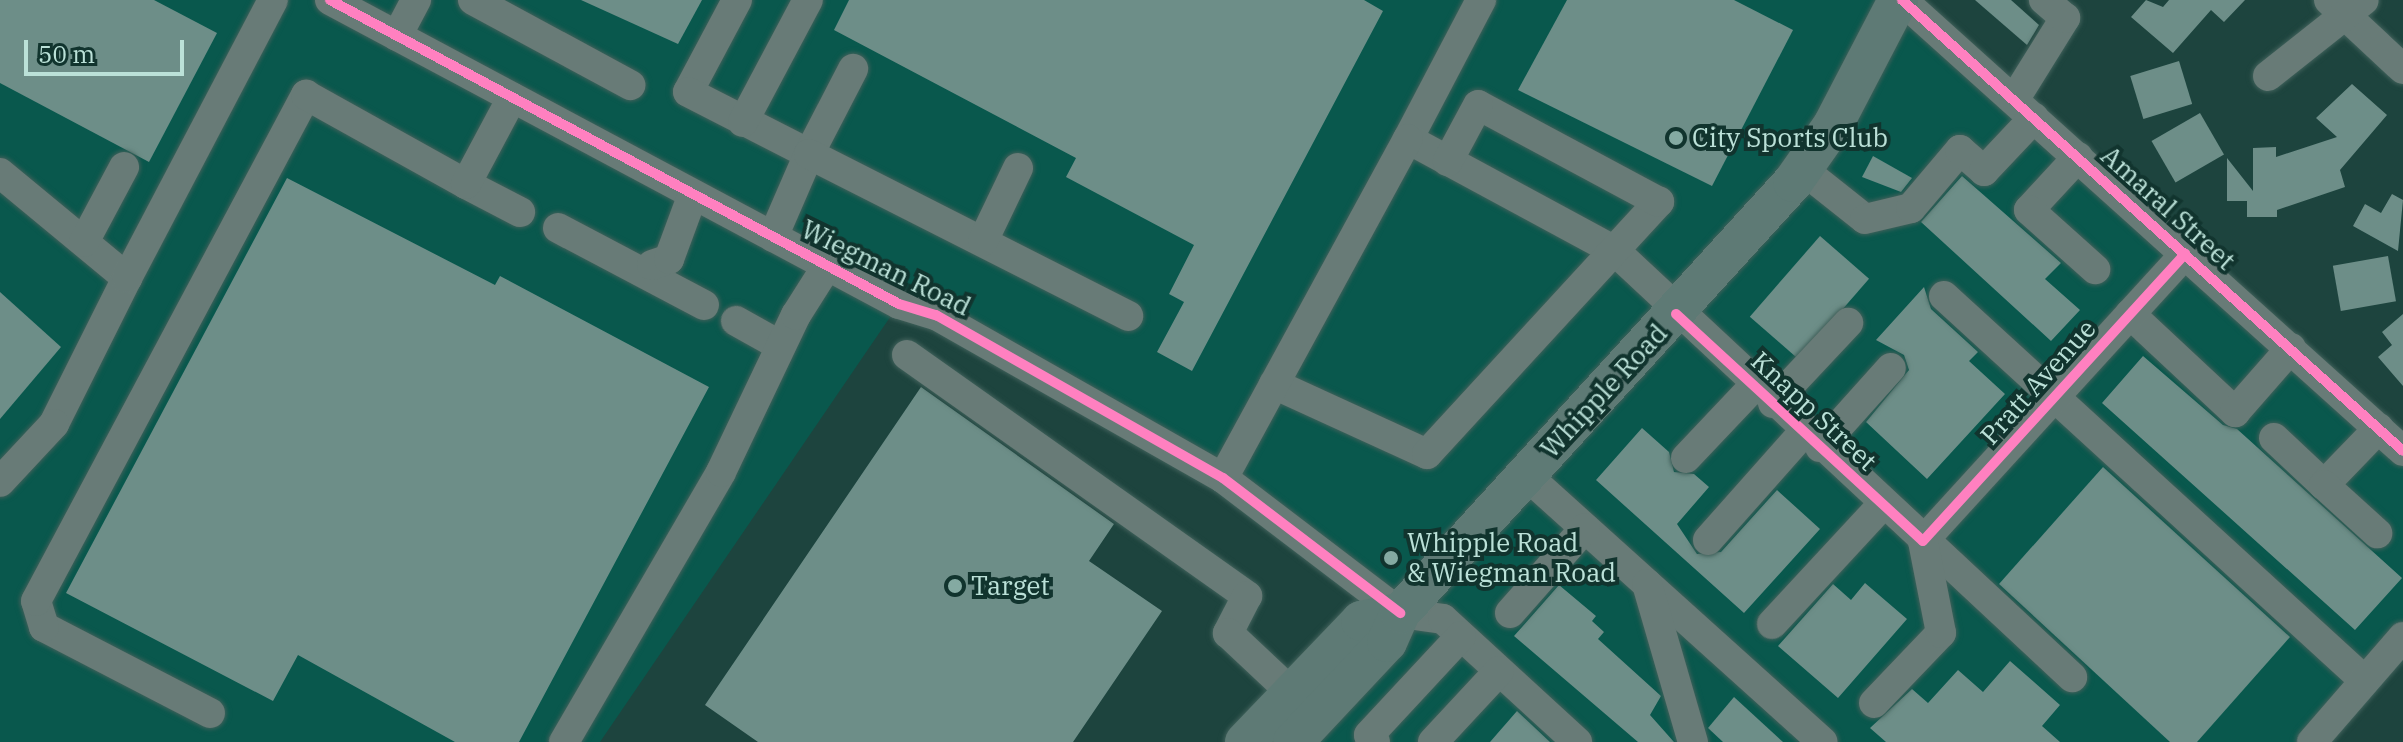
<!DOCTYPE html>
<style>
body{margin:0}
#map{position:relative;width:2403px;height:742px;overflow:hidden;background:#1d443e;font-family:"IBM Plex Serif",serif}
div>[style]{position:absolute}
.built>*{inset:0;background:#09584d}
.building>*{inset:0;background:#6d8e88;transform-origin:0 0}
.roads{filter:drop-shadow(0 0 2px #40605a) drop-shadow(0 0 2px #40605a)}
.minor>*{height:30px;margin:-15px;padding:0 15px;transform-origin:15px;border-radius:15px;background:#687b77}
.major>*{height:40px;margin:-20px;padding:0 20px;transform-origin:20px;border-radius:20px;background:#5e7a75}
.cycleway>*{height:10px;margin:-5px;padding:0 5px;transform-origin:5px;border-radius:5px;background:#ff80c0}
.dots>*{width:22px;height:22px;translate:-50% -50%;box-sizing:border-box;border:4px solid #11342e;border-radius:50%}
span{translate:-50% -50%;white-space:nowrap;text-align:center;line-height:1.15;-webkit-text-stroke:8px #11342e;paint-order:stroke}
.poi-label{font-size:26px;color:#bbe1d8}
.left{translate:0 -50%;text-align:left}
.street-label{font-size:26px;color:#bbe1d8}
.scale{position:absolute;left:24px;top:40px;width:160px;height:36px;box-sizing:border-box;border:4px solid #bbe1d8;border-top:0;padding-left:10px;font-size:24px;line-height:28px;white-space:nowrap;color:#bbe1d8;-webkit-text-stroke:6px #11342e;paint-order:stroke}
</style>
<div id="map">
<div class="built">
<i style="clip-path:polygon(0 0,1902px 0,2403px 450px,2403px 638px,2312px 742px,1293px 742px,1399px 613px,1266px 505px,899px 304px,600px 742px,0 742px)"></i>
</div>
<div class="building">
<i style="clip-path:polygon(0 0,154px 0,217px 33px,149px 162px,0 83px)"></i>
<i style="clip-path:polygon(581px 0,702px 0,678px 44px)"></i>
<i style="clip-path:polygon(849px 0,1364px 0,1383px 11px,1192px 371px,1157px 352px,1184px 302px,1169px 294px,1194px 245px,1066px 177px,1076px 158px,834px 30px)"></i>
<i style="clip-path:polygon(1567px 0,1734px 0,1793px 30px,1712px 186px,1518px 90px)"></i>
<i style="clip-path:polygon(1975px 0,2011px 0,2039px 25px,2027px 45px)"></i>
<i style="clip-path:polygon(2146px 0,2163px 7px,2169px 0,2245px 0,2224px 22px,2211px 10px,2173px 53px,2131px 17px)"></i>
<i style="left:2179px;top:61px;width:45px;height:51px;rotate:73deg"></i>
<i style="clip-path:polygon(2352px 84px,2387px 115px,2340px 170px,2345px 187px,2277px 210px,2277px 217px,2247px 217px,2247px 201px,2227px 201px,2227px 158px,2253px 191px,2253px 148px,2276px 147px,2276px 157px,2337px 137px,2316px 118px)"></i>
<i style="left:2200px;top:113px;width:48px;height:56px;rotate:60deg"></i>
<i style="clip-path:polygon(1873px 156px,1912px 178px,1901px 192px,1862px 177px)"></i>
<i style="clip-path:polygon(1962px 176px,2061px 263px,2045px 279px,2080px 310px,2051px 341px,1921px 222px)"></i>
<i style="clip-path:polygon(287px 178px,495px 285px,500px 276px,709px 387px,519px 742px,455px 742px,298px 655px,273px 701px,66px 593px)"></i>
<i style="clip-path:polygon(2392px 194px,2403px 200px,2398px 251px,2353px 226px,2365px 204px,2381px 213px)"></i>
<i style="left:1820px;top:236px;width:65px;height:107px;rotate:41deg"></i>
<i style="left:2388px;top:256px;width:46px;height:56px;rotate:80deg"></i>
<i style="clip-path:polygon(1924px 287px,1931px 309px,1978px 352px,1969px 361px,2005px 394px,1927px 479px,1866px 422px,1909px 370px,1904px 355px,1876px 340px)"></i>
<i style="clip-path:polygon(0 292px,61px 347px,0 419px)"></i>
<i style="clip-path:polygon(2403px 314px,2403px 386px,2378px 357px,2392px 345px,2382px 332px)"></i>
<i style="clip-path:polygon(2143px 356px,2223px 425px,2237px 429px,2402px 578px,2355px 630px,2102px 403px)"></i>
<i style="clip-path:polygon(921px 387px,1114px 524px,1089px 561px,1162px 611px,1073px 742px,758px 742px,705px 705px)"></i>
<i style="clip-path:polygon(1642px 428px,1669px 452px,1674px 472px,1694px 474px,1709px 487px,1677px 524px,1697px 554px,1721px 552px,1777px 490px,1820px 529px,1744px 613px,1596px 480px)"></i>
<i style="clip-path:polygon(2103px 467px,2290px 637px,2197px 742px,2170px 742px,1999px 584px)"></i>
<i style="clip-path:polygon(1865px 583px,1907px 619px,1838px 698px,1778px 646px,1833px 584px,1851px 600px)"></i>
<i style="clip-path:polygon(1559px 585px,1596px 616px,1592px 621px,1604px 632px,1598px 639px,1661px 696px,1650px 715px,1674px 742px,1638px 742px,1514px 636px)"></i>
<i style="clip-path:polygon(2010px 661px,2060px 705px,2042px 726px,2060px 742px,1886px 742px,1870px 728px,1912px 689px,1928px 703px,1958px 670px,1983px 692px)"></i>
<i style="clip-path:polygon(1734px 697px,1783px 742px,1723px 742px,1708px 728px)"></i>
<i style="clip-path:polygon(1517px 711px,1550px 742px,1490px 742px)"></i>
</div>
<div class="roads">
<div class="minor">
<i style="left:330px;top:0;width:645px;rotate:28.11deg"></i>
<i style="left:899px;top:304px;width:39px;rotate:17deg"></i>
<i style="left:936px;top:315px;width:330px;rotate:29.6deg"></i>
<i style="left:1223px;top:478px;width:223px;rotate:37.3deg"></i>
<i style="left:1400px;top:613px;width:43px;rotate:7.9deg"></i>
<i style="left:1443px;top:619px;width:182px;rotate:42.5deg"></i>
<i style="left:473px;top:0;width:179px;rotate:28.4deg"></i>
<i style="left:737px;top:0;width:104px;rotate:118deg"></i>
<i style="left:688px;top:92px;width:136px;rotate:27.1deg"></i>
<i style="left:809px;top:154px;width:96px;rotate:-62.6deg"></i>
<i style="left:1481px;top:0;width:157px;rotate:117.7deg"></i>
<i style="left:1408px;top:139px;width:235px;rotate:28.4deg"></i>
<i style="left:1615px;top:251px;width:625px;rotate:42.99deg"></i>
<i style="left:1902px;top:0;width:674px;rotate:41.99deg"></i>
<i style="left:2329px;top:0;width:101px;rotate:43deg"></i>
<i style="left:397px;top:36px;width:41px;rotate:-62.2deg"></i>
<i style="left:2268px;top:76px;width:122px;rotate:-38.4deg"></i>
<i style="left:2014px;top:100px;width:97px;rotate:-58.1deg"></i>
<i style="left:2065px;top:18px;width:28px;rotate:-139deg"></i>
<i style="left:743px;top:122px;width:138px;rotate:-62deg"></i>
<i style="left:2078px;top:157px;width:72px;rotate:132.8deg"></i>
<i style="left:2029px;top:210px;width:89px;rotate:41.8deg"></i>
<i style="left:1802px;top:169px;width:80px;rotate:38.4deg"></i>
<i style="left:1865px;top:219px;width:47px;rotate:-13.4deg"></i>
<i style="left:1911px;top:208px;width:76px;rotate:-49.8deg"></i>
<i style="left:1960px;top:150px;width:32px;rotate:41deg"></i>
<i style="left:1984px;top:171px;width:73px;rotate:-46.7deg"></i>
<i style="left:0;top:173px;width:165px;rotate:39.6deg"></i>
<i style="left:127px;top:278px;width:163px;rotate:116.6deg"></i>
<i style="left:54px;top:424px;width:79px;rotate:133deg"></i>
<i style="left:466px;top:184px;width:61px;rotate:27.4deg"></i>
<i style="left:558px;top:228px;width:165px;rotate:27.8deg"></i>
<i style="left:773px;top:237px;width:90px;rotate:-66.6deg"></i>
<i style="left:809px;top:154px;width:358px;rotate:26.9deg"></i>
<i style="left:983px;top:241px;width:81px;rotate:-64.4deg"></i>
<i style="left:84px;top:242px;width:85px;rotate:-61.9deg"></i>
<i style="left:652px;top:265px;width:18px;rotate:-19deg"></i>
<i style="left:669px;top:259px;width:69px;rotate:-69.7deg"></i>
<i style="left:127px;top:278px;width:314px;rotate:-62.3deg"></i>
<i style="left:1944px;top:296px;width:570px;rotate:42.44deg"></i>
<i style="left:2130px;top:314px;width:144px;rotate:43deg"></i>
<i style="left:2235px;top:412px;width:85px;rotate:-48.8deg"></i>
<i style="left:736px;top:321px;width:51px;rotate:29.1deg"></i>
<i style="left:907px;top:355px;width:417px;rotate:35.3deg"></i>
<i style="left:1247px;top:596px;width:42px;rotate:117.2deg"></i>
<i style="left:1228px;top:633px;width:88px;rotate:43.2deg"></i>
<i style="left:1274px;top:384px;width:168px;rotate:24.6deg"></i>
<i style="left:1427px;top:454px;width:343px;rotate:-47.4deg"></i>
<i style="left:1659px;top:202px;width:205px;rotate:-151.8deg"></i>
<i style="left:1478px;top:105px;width:64px;rotate:118.2deg"></i>
<i style="left:1773px;top:403px;width:110px;rotate:-46.8deg"></i>
<i style="left:2274px;top:438px;width:69px;rotate:43.2deg"></i>
<i style="left:2324px;top:485px;width:79px;rotate:-46deg"></i>
<i style="left:1820px;top:447px;width:106px;rotate:-48.1deg"></i>
<i style="left:1686px;top:458px;width:99px;rotate:-46.6deg"></i>
<i style="left:1526px;top:475px;width:399px;rotate:42deg"></i>
<i style="left:1223px;top:478px;width:386px;rotate:-61.4deg"></i>
<i style="left:2324px;top:485px;width:72px;rotate:42.2deg"></i>
<i style="left:1708px;top:540px;width:144px;rotate:-48.4deg"></i>
<i style="left:1923px;top:541px;width:389px;rotate:-47.6deg"></i>
<i style="left:1647px;top:584px;width:165px;rotate:73.8deg"></i>
<i style="left:1510px;top:613px;width:113px;rotate:-48.6deg"></i>
<i style="left:1772px;top:624px;width:163px;rotate:-47.2deg"></i>
<i style="left:1874px;top:703px;width:97px;rotate:-46.3deg"></i>
<i style="left:1941px;top:633px;width:94px;rotate:-101.1deg"></i>
<i style="left:210px;top:713px;width:187px;rotate:-152.6deg"></i>
<i style="left:44px;top:627px;width:27px;rotate:-107deg"></i>
<i style="left:36px;top:601px;width:574px;rotate:-61.92deg"></i>
<i style="left:306px;top:95px;width:183px;rotate:29.1deg"></i>
<i style="left:466px;top:184px;width:98px;rotate:-61.9deg"></i>
<i style="left:564px;top:742px;width:312px;rotate:-59.8deg"></i>
<i style="left:721px;top:472px;width:174px;rotate:-64.5deg"></i>
<i style="left:796px;top:315px;width:58px;rotate:-57.7deg"></i>
<i style="left:1375px;top:742px;width:9px;rotate:-131deg"></i>
<i style="left:1369px;top:735px;width:135px;rotate:-47.1deg"></i>
<i style="left:1433px;top:742px;width:97px;rotate:-47.1deg"></i>
<i style="left:2312px;top:742px;width:139px;rotate:-49.1deg"></i>
</div>
<div class="major">
<i style="left:1245px;top:742px;width:168px;rotate:-46.2deg"></i>
<i style="left:1361px;top:621px;width:40px;rotate:-12deg"></i>
<i style="left:1293px;top:742px;width:137px;rotate:-46.8deg"></i>
<i style="left:1387px;top:642px;width:32px;rotate:-66deg"></i>
<i style="left:1400px;top:613px;width:583px;rotate:-47.64deg"></i>
<i style="left:1793px;top:182px;width:70px;rotate:-54.9deg"></i>
<i style="left:1833px;top:125px;width:141px;rotate:-62.5deg"></i>
</div>
</div>
<div class="cycleway">
<i style="left:330px;top:0;width:645px;rotate:28.11deg"></i>
<i style="left:899px;top:304px;width:39px;rotate:17deg"></i>
<i style="left:936px;top:315px;width:330px;rotate:29.6deg"></i>
<i style="left:1223px;top:478px;width:223px;rotate:37.3deg"></i>
<i style="left:1902px;top:0;width:674px;rotate:41.99deg"></i>
<i style="left:1676px;top:314px;width:335px;rotate:42.6deg"></i>
<i style="left:1923px;top:541px;width:389px;rotate:-47.6deg"></i>
</div>
<div class="dots">
<i style="left:1676px;top:138px;background:#84aaa2"></i>
<i style="left:1391px;top:558px;background:#84aaa2"></i>
<i style="left:955px;top:586px;background:#84aaa2"></i>
</div>
<div class="poi-label">
<span class="left" style="left:1692px;top:138px">City Sports Club</span>
<span class="left" style="left:1407px;top:558px">Whipple Road<br>&amp; Wiegman Road</span>
<span class="left" style="left:971px;top:586px">Target</span>
</div>
<div class="street-label">
<span style="left:2168px;top:208px;rotate:42deg">Amaral Street</span>
<span style="left:886px;top:268px;rotate:26deg">Wiegman Road</span>
<span style="left:2038px;top:382px;rotate:-48deg">Pratt Avenue</span>
<span style="left:1604px;top:391px;rotate:-47deg">Whipple Road</span>
<span style="left:1814px;top:411px;rotate:43deg">Knapp Street</span>
</div>
<div class="scale">50 m</div>
</div>
